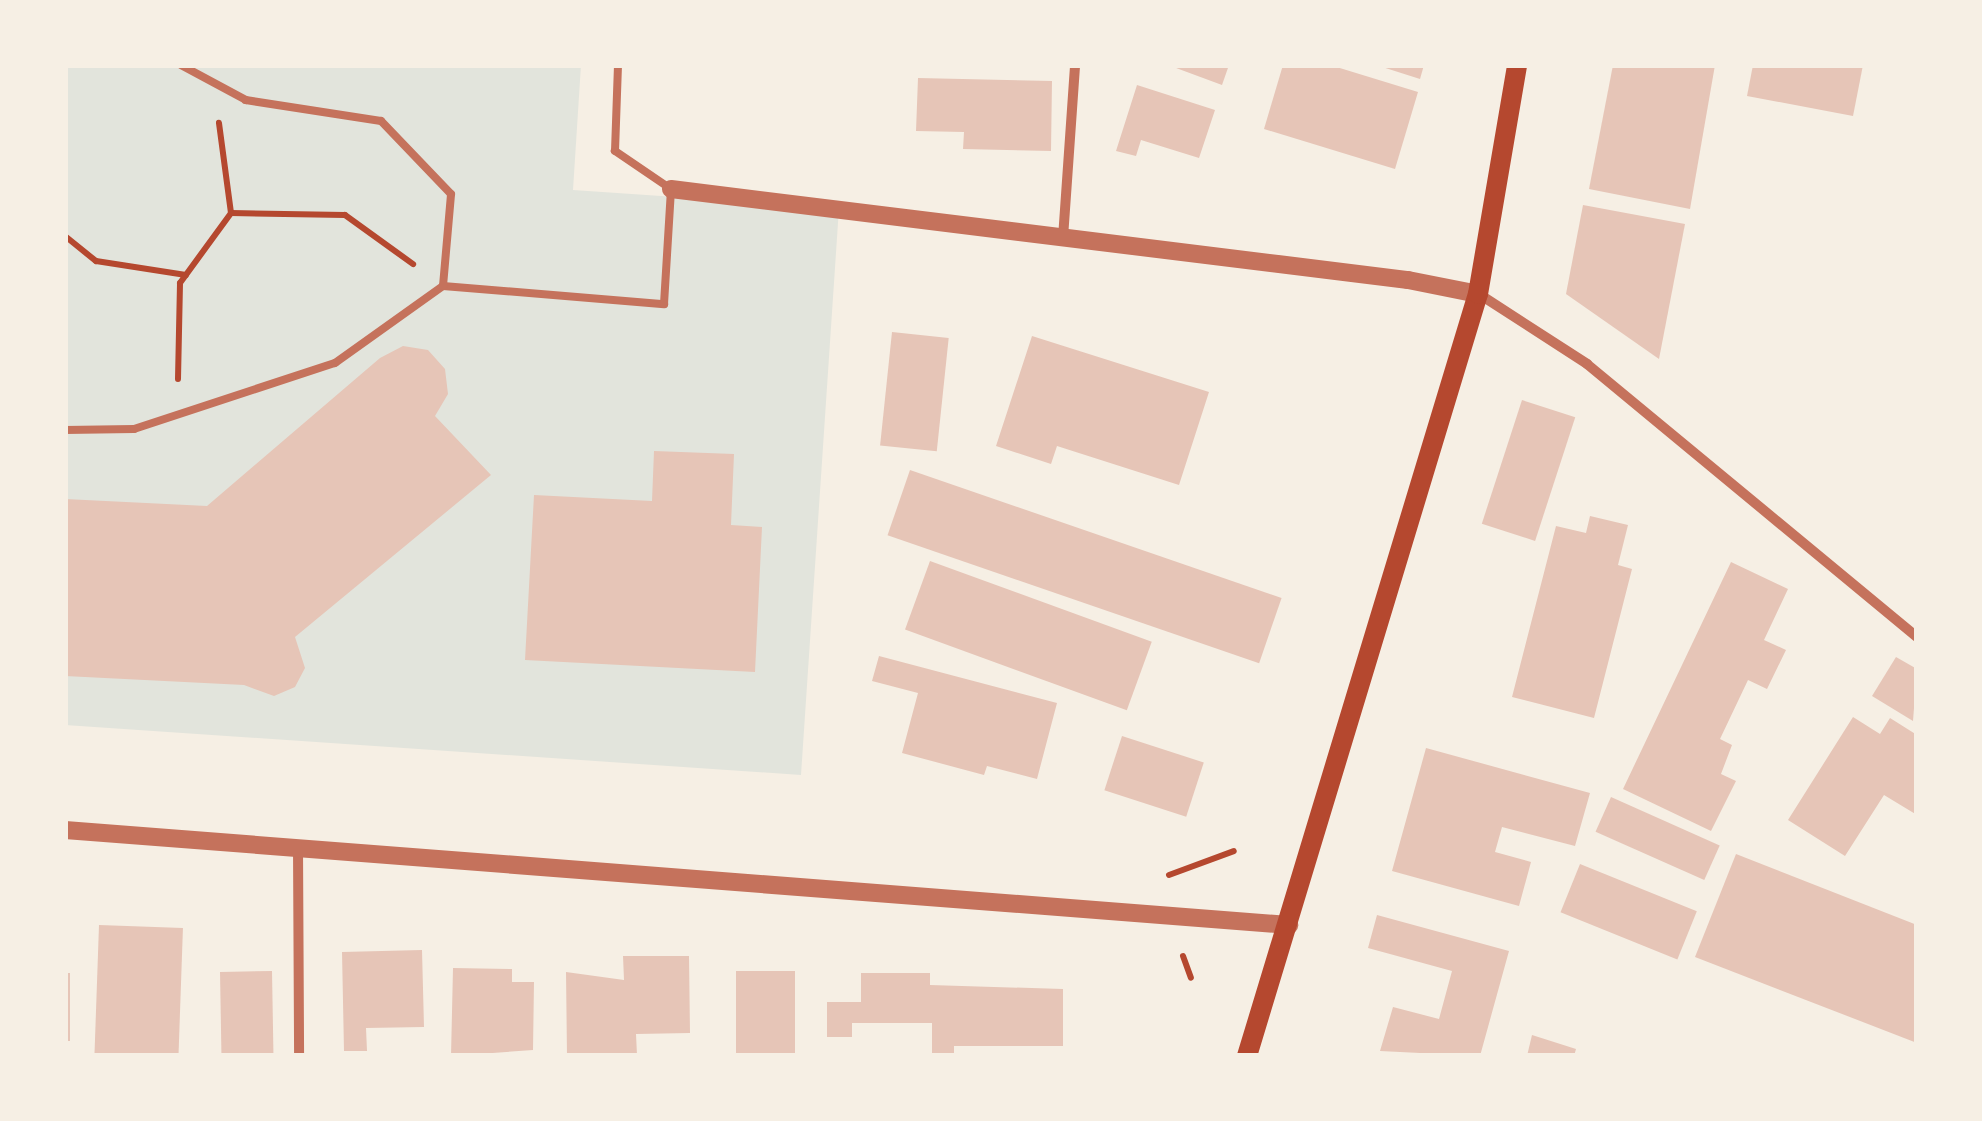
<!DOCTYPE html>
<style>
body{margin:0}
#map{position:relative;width:1982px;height:1121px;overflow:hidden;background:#f6efe4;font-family:"Nunito Sans",sans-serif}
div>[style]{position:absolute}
.green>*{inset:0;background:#e2e4dc}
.building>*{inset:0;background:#e6c5b7;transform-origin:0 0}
.path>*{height:6px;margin:-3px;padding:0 3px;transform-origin:3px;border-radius:3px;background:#b5482f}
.service>*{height:8px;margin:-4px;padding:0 4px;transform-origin:4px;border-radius:4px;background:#c5725c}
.minor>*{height:10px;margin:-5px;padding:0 5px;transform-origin:5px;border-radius:5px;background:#c5725c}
.tertiary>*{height:18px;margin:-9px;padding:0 9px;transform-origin:9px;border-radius:9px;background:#c5725c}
.secondary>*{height:20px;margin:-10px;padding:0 10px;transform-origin:10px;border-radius:10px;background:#b5482f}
span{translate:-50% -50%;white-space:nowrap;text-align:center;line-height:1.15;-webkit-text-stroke:8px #f6efe4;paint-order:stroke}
.frame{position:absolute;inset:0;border:68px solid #f6efe4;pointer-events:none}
</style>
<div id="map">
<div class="green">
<i style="clip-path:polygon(65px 65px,581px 65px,573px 190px,839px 208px,801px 775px,65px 725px)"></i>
</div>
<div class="building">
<i style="clip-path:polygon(1168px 65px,1229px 65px,1222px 85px)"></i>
<i style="clip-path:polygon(1283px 65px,1330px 65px,1418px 92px,1395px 169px,1264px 129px)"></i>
<i style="clip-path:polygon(1376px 65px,1424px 65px,1420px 79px)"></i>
<i style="clip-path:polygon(1613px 65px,1715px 65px,1690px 209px,1589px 189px)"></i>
<i style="clip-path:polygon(1753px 65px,1863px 65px,1853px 116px,1747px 96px)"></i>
<i style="clip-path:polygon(918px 78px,1052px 81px,1051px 151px,963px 149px,964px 132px,916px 131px)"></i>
<i style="clip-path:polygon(1137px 85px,1215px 110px,1199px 158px,1141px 140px,1136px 156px,1116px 151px)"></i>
<i style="clip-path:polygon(1583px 205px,1685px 224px,1659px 359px,1566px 294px)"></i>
<i style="left:892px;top:332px;width:57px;height:114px;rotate:6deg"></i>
<i style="clip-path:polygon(1032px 336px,1209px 392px,1179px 485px,1057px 446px,1051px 464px,996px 446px)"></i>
<i style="clip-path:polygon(403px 346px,428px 350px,445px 369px,448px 394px,435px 416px,491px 475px,295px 637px,305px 668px,295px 687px,274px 696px,244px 685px,65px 676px,65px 499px,207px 506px,380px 358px)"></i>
<i style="left:1522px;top:400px;width:56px;height:130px;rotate:18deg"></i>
<i style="clip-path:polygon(654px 451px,734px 454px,731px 525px,762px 527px,755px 672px,525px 660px,534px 495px,652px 501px)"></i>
<i style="left:910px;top:470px;width:393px;height:69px;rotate:19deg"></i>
<i style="clip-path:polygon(1590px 516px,1628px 525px,1618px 565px,1632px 569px,1594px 718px,1512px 697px,1556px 526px,1586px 533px)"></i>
<i style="left:930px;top:561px;width:236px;height:73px;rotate:20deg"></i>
<i style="clip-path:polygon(1731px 562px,1788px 589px,1764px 640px,1786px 650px,1767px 689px,1748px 680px,1720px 739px,1732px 745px,1721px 774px,1736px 781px,1711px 831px,1623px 789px)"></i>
<i style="clip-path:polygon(879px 656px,1057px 703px,1037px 779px,987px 766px,984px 775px,902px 753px,918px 693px,872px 681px)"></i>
<i style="clip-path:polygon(1896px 657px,1917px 669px,1913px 721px,1872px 696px)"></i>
<i style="clip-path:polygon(1853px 717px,1880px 734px,1890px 718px,1917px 735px,1917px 815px,1884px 795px,1845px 856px,1788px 820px)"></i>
<i style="left:1122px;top:736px;width:86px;height:57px;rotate:18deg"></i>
<i style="clip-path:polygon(1426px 748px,1590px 793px,1575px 846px,1502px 827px,1495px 852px,1531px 862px,1519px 906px,1392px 871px)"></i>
<i style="left:1611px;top:797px;width:119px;height:38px;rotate:24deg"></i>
<i style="clip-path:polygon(1736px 854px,1917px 925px,1917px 1043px,1695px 957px)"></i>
<i style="left:1580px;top:864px;width:126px;height:52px;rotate:22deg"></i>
<i style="clip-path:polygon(1377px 915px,1509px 951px,1480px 1056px,1380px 1051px,1393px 1007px,1439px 1019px,1452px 971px,1368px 948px)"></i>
<i style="left:99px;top:925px;width:84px;height:131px;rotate:2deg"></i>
<i style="clip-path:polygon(422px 950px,424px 1027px,366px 1028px,367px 1051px,344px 1051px,342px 952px)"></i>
<i style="clip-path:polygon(623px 956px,689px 956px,690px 1033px,636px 1034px,637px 1055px,567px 1056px,566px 972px,624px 980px)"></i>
<i style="clip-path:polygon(453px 968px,512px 969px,512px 982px,534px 982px,533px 1050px,451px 1056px)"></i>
<i style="left:272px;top:971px;width:85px;height:52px;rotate:89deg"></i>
<i style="left:736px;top:971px;width:59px;height:85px"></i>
<i style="left:70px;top:973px;width:68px;height:5px;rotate:90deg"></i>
<i style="clip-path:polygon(861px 973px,930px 973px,930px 985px,1063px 989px,1063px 1046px,954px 1046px,954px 1055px,932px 1055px,932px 1023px,852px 1023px,852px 1037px,827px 1037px,827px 1002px,861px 1002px)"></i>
<i style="clip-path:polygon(1532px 1035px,1576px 1049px,1574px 1056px,1527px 1056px)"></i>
</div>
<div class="path">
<i style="left:231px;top:213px;width:114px;rotate:1deg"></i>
<i style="left:345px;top:215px;width:84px;rotate:35.8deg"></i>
<i style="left:65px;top:236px;width:40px;rotate:39deg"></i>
<i style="left:96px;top:261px;width:91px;rotate:8.8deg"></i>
<i style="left:178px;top:379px;width:96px;rotate:-88.8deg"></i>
<i style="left:180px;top:283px;width:87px;rotate:-53.9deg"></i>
<i style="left:231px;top:213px;width:91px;rotate:-97.6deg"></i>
<i style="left:1169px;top:875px;width:69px;rotate:-20.3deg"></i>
<i style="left:1183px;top:956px;width:23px;rotate:70deg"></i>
</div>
<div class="service">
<i style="left:443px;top:286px;width:222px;rotate:4.7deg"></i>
<i style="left:664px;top:304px;width:115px;rotate:-86.5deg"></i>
<i style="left:671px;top:189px;width:68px;rotate:-145.8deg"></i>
<i style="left:615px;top:151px;width:86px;rotate:-88deg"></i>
<i style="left:65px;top:430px;width:69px;rotate:-0.8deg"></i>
<i style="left:134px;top:429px;width:212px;rotate:-18.2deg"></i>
<i style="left:335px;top:363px;width:133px;rotate:-35.5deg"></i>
<i style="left:443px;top:286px;width:92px;rotate:-85deg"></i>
<i style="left:451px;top:194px;width:101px;rotate:-133.8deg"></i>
<i style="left:381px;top:121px;width:137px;rotate:-171.2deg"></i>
<i style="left:246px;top:100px;width:74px;rotate:-151.7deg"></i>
</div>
<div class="minor">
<i style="left:1063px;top:238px;width:173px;rotate:-86deg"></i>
<i style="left:1479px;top:294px;width:129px;rotate:32.9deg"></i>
<i style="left:1587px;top:364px;width:428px;rotate:39.6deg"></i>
<i style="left:298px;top:847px;width:209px;rotate:89.7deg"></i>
</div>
<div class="tertiary">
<i style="left:671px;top:189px;width:743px;rotate:7.04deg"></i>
<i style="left:1408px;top:280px;width:71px;rotate:11.3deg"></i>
<i style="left:65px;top:830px;width:1228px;rotate:4.44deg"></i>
</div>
<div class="secondary">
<i style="left:1247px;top:1056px;width:796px;rotate:-73.14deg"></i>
<i style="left:1478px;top:294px;width:232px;rotate:-80.3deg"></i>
</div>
<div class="frame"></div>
</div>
